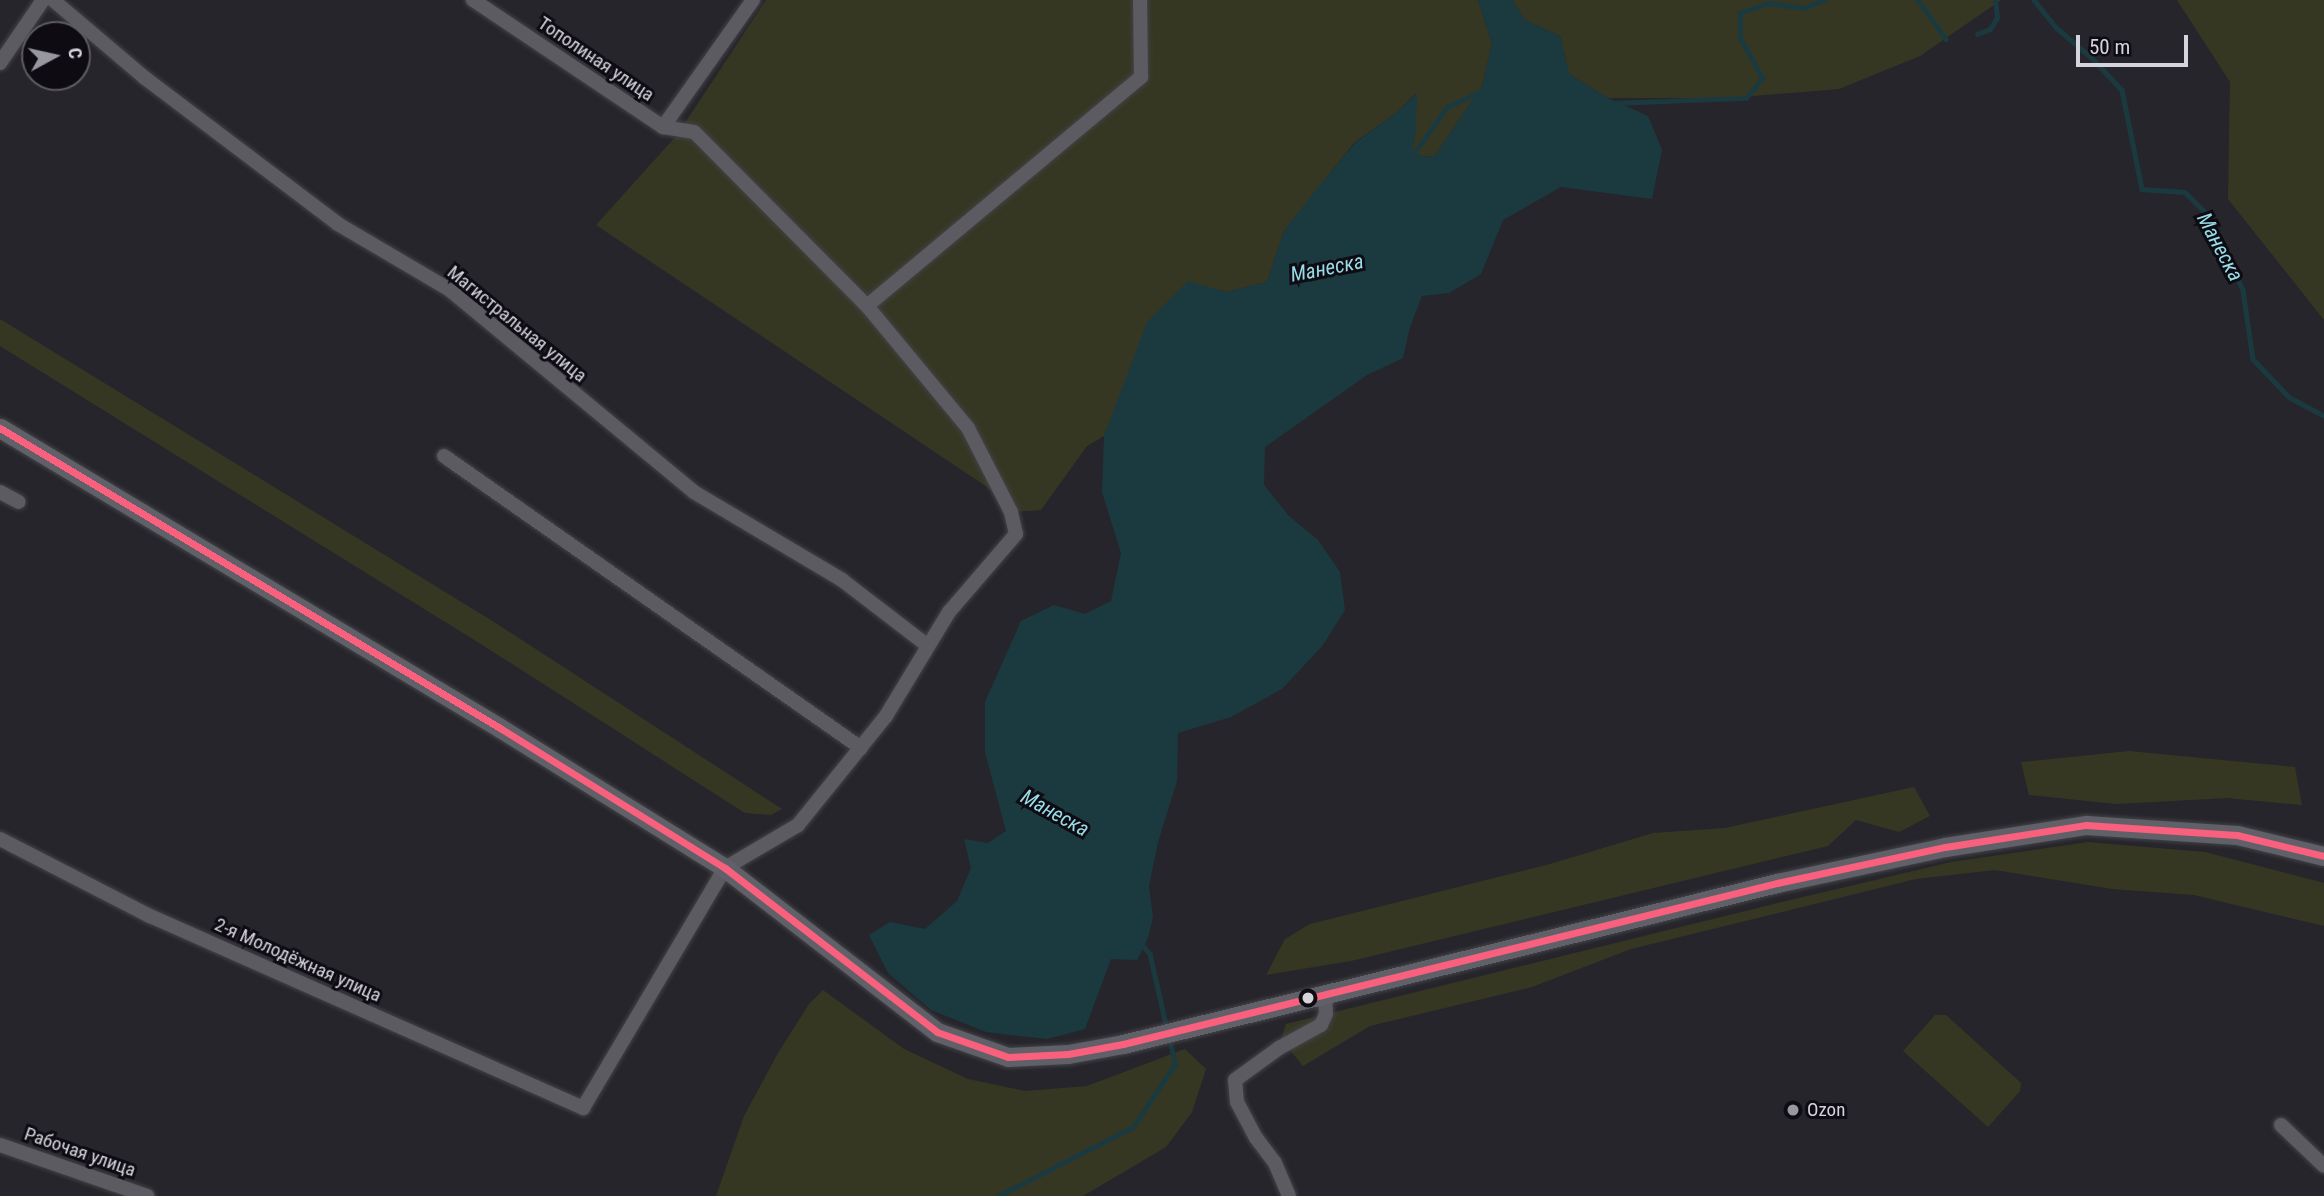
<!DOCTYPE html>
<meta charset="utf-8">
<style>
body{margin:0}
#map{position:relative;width:2324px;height:1196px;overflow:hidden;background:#26252b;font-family:"Roboto Condensed",sans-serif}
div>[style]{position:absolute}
.green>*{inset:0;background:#363723}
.water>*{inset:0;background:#1b3a40}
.stream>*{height:4.5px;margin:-2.25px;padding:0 2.25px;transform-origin:2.25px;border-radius:2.25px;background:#1b3a40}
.roads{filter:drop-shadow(0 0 2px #434247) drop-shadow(0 0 2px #434247)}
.street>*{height:14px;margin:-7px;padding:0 7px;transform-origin:7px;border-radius:7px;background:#5c5b61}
.secondary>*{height:19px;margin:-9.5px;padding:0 9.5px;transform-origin:9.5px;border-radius:9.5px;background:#606068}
.bus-1>*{height:7px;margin:-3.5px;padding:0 3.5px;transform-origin:3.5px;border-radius:3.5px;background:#f8607d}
.dots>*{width:19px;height:19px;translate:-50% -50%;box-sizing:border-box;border:4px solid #0e0c12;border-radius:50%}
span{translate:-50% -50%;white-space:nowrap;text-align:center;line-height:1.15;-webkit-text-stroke:6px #0e0c12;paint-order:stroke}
.street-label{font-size:19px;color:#d5d3dc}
.poi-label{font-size:19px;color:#d5d3dc}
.left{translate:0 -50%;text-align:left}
.water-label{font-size:21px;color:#97dce8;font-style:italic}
.north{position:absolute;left:21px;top:21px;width:70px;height:70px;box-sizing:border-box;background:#0e0c12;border:2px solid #5e5c63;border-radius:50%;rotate:82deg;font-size:19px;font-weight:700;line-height:28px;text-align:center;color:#d5d3dc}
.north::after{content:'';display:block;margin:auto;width:24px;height:32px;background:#98969e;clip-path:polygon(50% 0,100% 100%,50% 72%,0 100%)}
.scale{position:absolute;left:2076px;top:35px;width:112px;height:32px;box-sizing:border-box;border:4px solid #d5d3dc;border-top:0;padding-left:9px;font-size:21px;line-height:24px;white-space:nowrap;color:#d5d3dc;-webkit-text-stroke:5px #0e0c12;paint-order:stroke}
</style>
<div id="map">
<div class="green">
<i style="clip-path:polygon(766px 0,1478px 0,1492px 44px,1482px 86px,1434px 157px,1411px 155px,1416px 129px,1416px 93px,1396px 113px,1354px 143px,1284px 231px,1267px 282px,1226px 292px,1188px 282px,1124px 384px,1104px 436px,1087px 446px,1041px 510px,1011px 512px,987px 487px,596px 225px,677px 135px)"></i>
<i style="clip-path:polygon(1512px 0,2001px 0,1920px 56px,1839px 89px,1728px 98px,1608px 98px,1569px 74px,1560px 36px,1525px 20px)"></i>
<i style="clip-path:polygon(2177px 0,2324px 0,2324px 320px,2228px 199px,2230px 82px)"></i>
<i style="clip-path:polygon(0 319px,494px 622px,782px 809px,771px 815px,745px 813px,484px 646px,0 346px)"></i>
<i style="clip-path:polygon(2129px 751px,2295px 767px,2302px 805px,2227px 798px,2116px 804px,2029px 795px,2021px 762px)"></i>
<i style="clip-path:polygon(1914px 787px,1930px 816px,1899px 832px,1856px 820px,1828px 846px,1351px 961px,1266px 975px,1285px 939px,1310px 924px,1550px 864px,1653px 833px,1725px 828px)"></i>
<i style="clip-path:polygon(2088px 842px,2205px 852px,2324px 883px,2324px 926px,2194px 895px,2112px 889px,1995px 870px,1916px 879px,1631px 949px,1532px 987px,1370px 1026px,1303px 1066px,1281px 1039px,1286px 1024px,1770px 905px,1951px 862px)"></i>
<i style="clip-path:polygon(823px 990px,904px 1049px,968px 1079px,1025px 1091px,1087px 1086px,1185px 1049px,1206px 1069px,1192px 1112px,1166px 1147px,1083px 1196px,716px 1196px,744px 1116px,778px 1053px,809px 1004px)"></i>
<i style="clip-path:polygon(1935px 1015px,1946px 1015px,2021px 1083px,2020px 1091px,1988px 1127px,1903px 1051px)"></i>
</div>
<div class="water">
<i style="clip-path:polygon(1478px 0,1512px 0,1525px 20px,1560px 36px,1569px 74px,1608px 98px,1648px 116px,1662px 150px,1652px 199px,1561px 187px,1503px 220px,1481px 274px,1449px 293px,1422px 296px,1410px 327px,1403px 358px,1367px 375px,1265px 447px,1264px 485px,1289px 516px,1318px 540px,1340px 572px,1345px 610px,1323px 645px,1282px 689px,1231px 717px,1178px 733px,1177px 781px,1158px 842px,1149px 886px,1153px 917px,1148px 938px,1137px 960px,1111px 959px,1085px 1029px,1047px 1039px,986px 1032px,931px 1010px,888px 973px,869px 935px,890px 922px,925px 929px,957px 901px,971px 868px,964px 839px,988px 843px,1006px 831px,985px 752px,985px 702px,1021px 621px,1054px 605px,1085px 614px,1111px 601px,1121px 553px,1102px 492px,1104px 436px,1147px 322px,1188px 281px,1226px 292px,1267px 282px,1284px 231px,1315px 191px,1355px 143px,1396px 113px,1417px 93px,1416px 129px,1412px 155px,1434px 157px,1482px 86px,1492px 44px)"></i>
</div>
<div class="stream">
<i style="left:1918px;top:0;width:48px;rotate:54.3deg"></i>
<i style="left:2034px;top:0;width:36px;rotate:51deg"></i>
<i style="left:2057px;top:28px;width:48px;rotate:40.7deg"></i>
<i style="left:2093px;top:59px;width:42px;rotate:46.9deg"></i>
<i style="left:2122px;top:90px;width:101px;rotate:78.6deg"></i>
<i style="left:2142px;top:189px;width:43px;rotate:4deg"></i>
<i style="left:2185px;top:192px;width:33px;rotate:45deg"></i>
<i style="left:2208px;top:215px;width:83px;rotate:65deg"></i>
<i style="left:2243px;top:290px;width:70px;rotate:81.8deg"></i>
<i style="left:2253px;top:359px;width:52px;rotate:46.5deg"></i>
<i style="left:2289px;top:397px;width:40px;rotate:28deg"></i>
<i style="left:1977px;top:34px;width:14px;rotate:-21deg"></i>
<i style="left:1990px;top:29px;width:13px;rotate:-58deg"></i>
<i style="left:1997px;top:18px;width:18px;rotate:-96deg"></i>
<i style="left:1613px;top:103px;width:133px;rotate:-2.2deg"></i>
<i style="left:1746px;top:98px;width:26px;rotate:-51deg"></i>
<i style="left:1762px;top:78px;width:46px;rotate:-118.8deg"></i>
<i style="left:1740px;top:38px;width:25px;rotate:-90deg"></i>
<i style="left:1740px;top:13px;width:31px;rotate:-19deg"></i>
<i style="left:1769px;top:3px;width:35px;rotate:8deg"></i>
<i style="left:1804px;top:8px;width:22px;rotate:-22deg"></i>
<i style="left:1410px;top:159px;width:64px;rotate:-54.6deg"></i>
<i style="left:1447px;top:107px;width:38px;rotate:-25deg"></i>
<i style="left:1142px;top:945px;width:12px;rotate:48deg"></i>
<i style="left:1150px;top:954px;width:77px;rotate:77.2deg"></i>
<i style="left:998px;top:1196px;width:152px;rotate:-27.1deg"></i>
<i style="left:1133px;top:1127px;width:76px;rotate:-56.3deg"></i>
<i style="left:1175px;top:1064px;width:27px;rotate:-103deg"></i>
</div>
<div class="roads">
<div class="street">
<i style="left:53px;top:0;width:121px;rotate:40.3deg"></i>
<i style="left:145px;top:78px;width:242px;rotate:37.1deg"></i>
<i style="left:338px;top:224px;width:130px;rotate:30.5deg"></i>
<i style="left:450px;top:290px;width:317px;rotate:39.6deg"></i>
<i style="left:694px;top:492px;width:172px;rotate:30.7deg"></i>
<i style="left:842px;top:580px;width:108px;rotate:37.5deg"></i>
<i style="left:0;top:63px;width:76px;rotate:-55.7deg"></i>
<i style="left:663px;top:127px;width:156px;rotate:-54.7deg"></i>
<i style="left:867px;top:306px;width:357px;rotate:-39.9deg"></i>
<i style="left:1141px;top:77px;width:77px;rotate:-90.7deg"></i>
<i style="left:444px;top:456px;width:509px;rotate:35deg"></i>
<i style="left:0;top:492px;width:21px;rotate:28deg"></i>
<i style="left:0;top:839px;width:169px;rotate:27.2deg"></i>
<i style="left:150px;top:916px;width:474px;rotate:23.9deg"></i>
<i style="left:583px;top:1108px;width:279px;rotate:-59.4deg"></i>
<i style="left:725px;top:868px;width:85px;rotate:-30.5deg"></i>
<i style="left:798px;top:825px;width:140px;rotate:-51.1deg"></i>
<i style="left:886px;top:716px;width:122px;rotate:-58.8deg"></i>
<i style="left:949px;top:612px;width:103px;rotate:-49.3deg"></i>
<i style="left:1016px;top:534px;width:23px;rotate:-103deg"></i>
<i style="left:1011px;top:512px;width:94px;rotate:-117.1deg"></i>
<i style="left:968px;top:428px;width:158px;rotate:-129.6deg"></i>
<i style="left:867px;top:306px;width:245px;rotate:-134.8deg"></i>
<i style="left:694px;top:132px;width:31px;rotate:-171deg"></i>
<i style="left:663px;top:127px;width:229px;rotate:-146.2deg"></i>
<i style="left:2281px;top:1125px;width:59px;rotate:43.6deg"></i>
<i style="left:0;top:1145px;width:156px;rotate:19.1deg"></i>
<i style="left:1289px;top:1196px;width:36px;rotate:-113deg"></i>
<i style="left:1275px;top:1163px;width:31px;rotate:-127deg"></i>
<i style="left:1256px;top:1138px;width:41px;rotate:-117.8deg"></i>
<i style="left:1237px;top:1102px;width:22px;rotate:-95deg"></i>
<i style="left:1235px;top:1080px;width:54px;rotate:-36deg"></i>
<i style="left:1279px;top:1048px;width:48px;rotate:-28.7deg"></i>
<i style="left:1321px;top:1025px;width:12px;rotate:-66deg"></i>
<i style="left:1326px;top:1014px;width:20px;rotate:-93deg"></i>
</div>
<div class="secondary">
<i style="left:0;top:428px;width:583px;rotate:30.96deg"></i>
<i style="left:500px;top:728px;width:265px;rotate:31.9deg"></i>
<i style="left:725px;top:868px;width:268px;rotate:37.7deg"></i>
<i style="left:937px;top:1032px;width:75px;rotate:19.4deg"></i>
<i style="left:1008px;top:1057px;width:60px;rotate:-2.9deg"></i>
<i style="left:1068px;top:1054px;width:56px;rotate:-10.3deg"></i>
<i style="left:1123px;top:1044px;width:674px;rotate:-13.83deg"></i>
<i style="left:1777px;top:883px;width:172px;rotate:-12.1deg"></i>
<i style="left:1945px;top:847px;width:143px;rotate:-8.9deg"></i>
<i style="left:2086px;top:825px;width:151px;rotate:3.8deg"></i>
<i style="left:2237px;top:835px;width:89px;rotate:13.6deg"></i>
</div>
</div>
<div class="bus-1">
<i style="left:0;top:428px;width:583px;rotate:30.96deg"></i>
<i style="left:500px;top:728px;width:265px;rotate:31.9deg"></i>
<i style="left:725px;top:868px;width:268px;rotate:37.7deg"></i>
<i style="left:937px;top:1032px;width:75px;rotate:19.4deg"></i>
<i style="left:1008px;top:1057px;width:60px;rotate:-2.9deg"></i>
<i style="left:1068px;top:1054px;width:56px;rotate:-10.3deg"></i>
<i style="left:1123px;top:1044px;width:674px;rotate:-13.83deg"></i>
<i style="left:1777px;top:883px;width:172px;rotate:-12.1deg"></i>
<i style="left:1945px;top:847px;width:143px;rotate:-8.9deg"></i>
<i style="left:2086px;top:825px;width:151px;rotate:3.8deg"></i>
<i style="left:2237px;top:835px;width:89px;rotate:13.6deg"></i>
</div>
<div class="dots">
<i style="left:1308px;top:998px;background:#d5d3dc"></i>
<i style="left:1793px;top:1110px;background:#98969e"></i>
</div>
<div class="street-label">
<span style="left:596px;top:59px;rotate:34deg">Тополиная улица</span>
<span style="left:517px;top:324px;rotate:39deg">Магистральная улица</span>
<span style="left:298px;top:960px;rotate:24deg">2-я Молодёжная улица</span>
<span style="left:80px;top:1152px;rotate:19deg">Рабочая улица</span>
</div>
<div class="poi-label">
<span class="left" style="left:1807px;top:1110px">Ozon</span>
</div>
<div class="water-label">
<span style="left:2220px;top:247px;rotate:62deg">Манеска</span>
<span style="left:1327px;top:268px;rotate:-11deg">Манеска</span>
<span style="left:1055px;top:813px;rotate:29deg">Манеска</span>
</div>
<div class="north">С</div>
<div class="scale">50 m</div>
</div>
